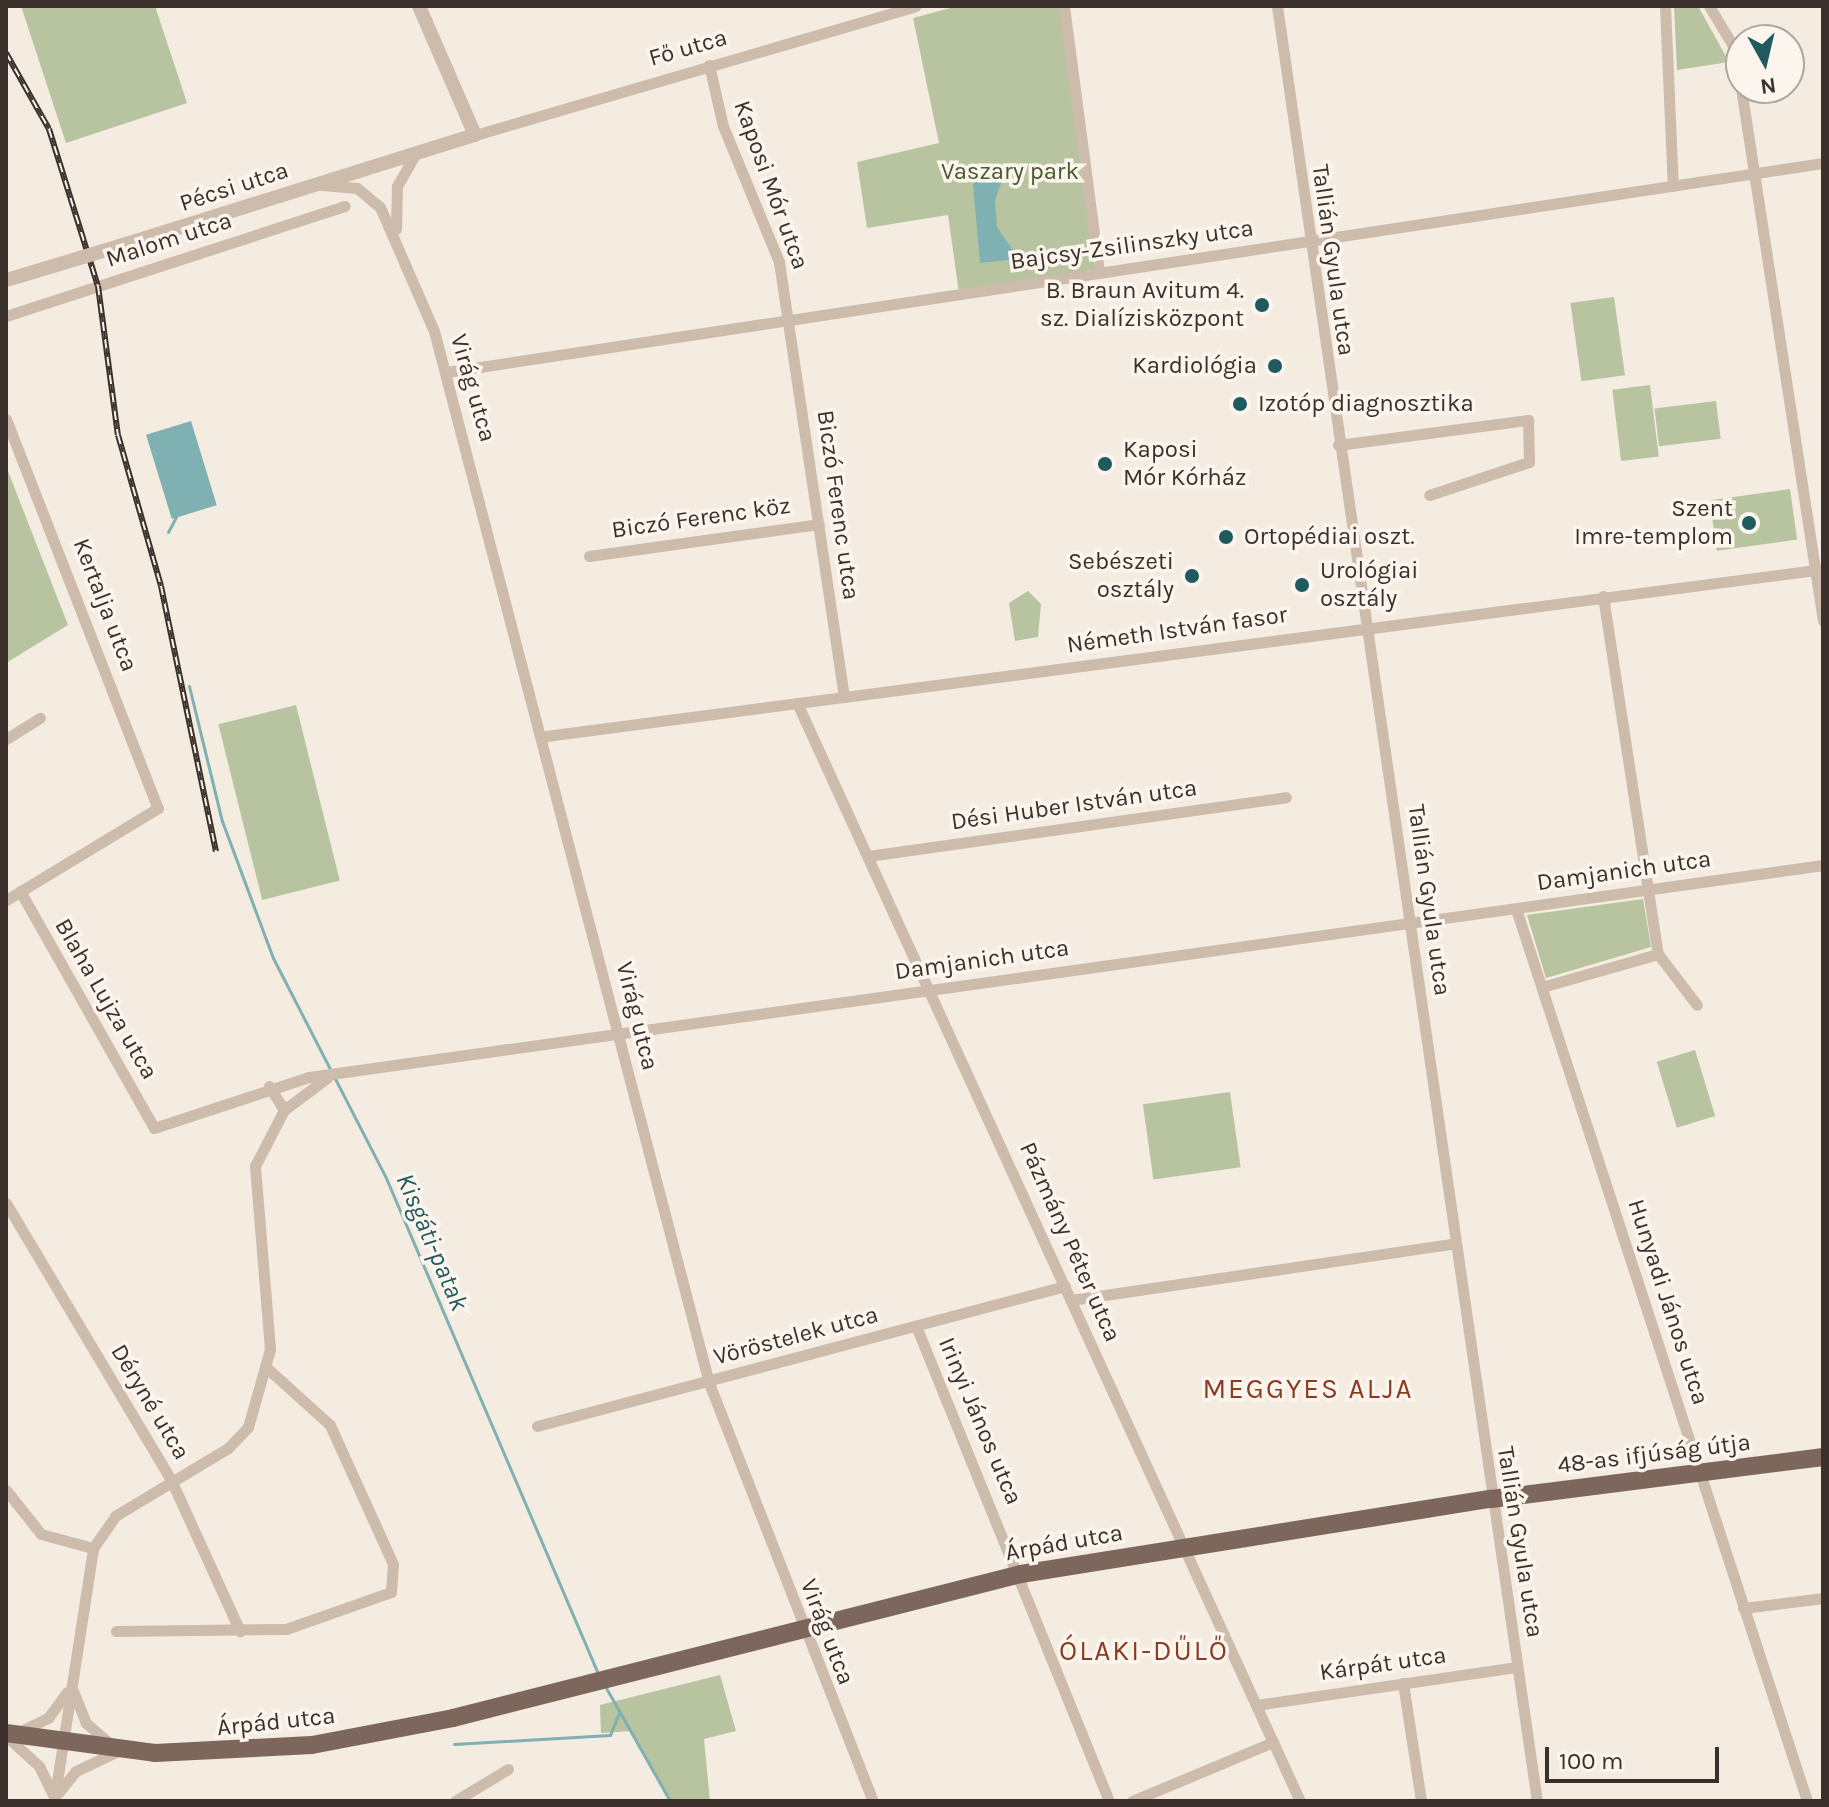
<!DOCTYPE html>
<meta charset="utf-8">
<style>
body{margin:0}
#map{position:relative;width:1829px;height:1807px;overflow:hidden;background:#f4ebe1;font-family:Karla,sans-serif}
div>[style]{position:absolute}
.green>*{inset:0;background:#b8c4a0;transform-origin:0 0}
.water>*{inset:0;background:#7fb0b2;transform-origin:0 0}
.stream>*{height:3px;margin:-1.5px;padding:0 1.5px;transform-origin:1.5px;border-radius:1.5px;background:#7fb0b2}
.minor>*{height:11px;margin:-5.5px;padding:0 5.5px;transform-origin:5.5px;border-radius:5.5px;background:#cdbbac}
.tertiary>*{height:14px;margin:-7px;padding:0 7px;transform-origin:7px;border-radius:7px;background:#cdbbac}
.primary>*{height:18px;margin:-9px;padding:0 9px;transform-origin:9px;border-radius:9px;background:#7d675c}
.rail>*{height:6px;margin-top:-3px;transform-origin:0;background:repeating-linear-gradient(90deg,#fbf5ee 0 9px,#3b302b 0 18px);box-sizing:border-box;border-block:2px solid #3b302b}
.tertiary-bridge>*{height:14px;margin:-7px;padding:0 7px;transform-origin:7px;border-radius:7px;background:#cdbbac}
.dots>*{width:22px;height:22px;translate:-50% -50%;box-sizing:border-box;border:4px solid #fbf5ee;border-radius:50%}
span{translate:-50% -50%;white-space:nowrap;text-align:center;line-height:1.15;-webkit-text-stroke:7px #fbf5ee;paint-order:stroke}
.street-label{font-size:24px;color:#3b302b}
.park-label{font-size:24px;color:#4a5a2e}
.poi-label{font-size:24px;color:#3b302b}
.right{translate:-100% -50%;text-align:right}
.left{translate:0 -50%;text-align:left}
.water-label{font-size:26px;color:#1f5a5e;font-style:italic}
.quarter-label{font-size:28px;color:#8c3b22;letter-spacing:2px}
.frame{position:absolute;inset:0;border:8px solid #3b302b;pointer-events:none}
.north{position:absolute;left:1725px;top:24px;width:80px;height:80px;box-sizing:border-box;background:#fbf5ee;border:2px solid #aea6a0;border-radius:50%;rotate:172deg;font-size:22px;font-weight:700;line-height:32px;text-align:center;color:#3b302b}
.north::after{content:'';display:block;margin:auto;width:28px;height:36px;background:#1f5a5e;clip-path:polygon(50% 0,100% 100%,50% 72%,0 100%)}
.scale{position:absolute;left:1545px;top:1747px;width:174px;height:36px;box-sizing:border-box;border:4px solid #3b302b;border-top:0;padding-left:10px;font-size:24px;line-height:28px;white-space:nowrap;color:#3b302b;-webkit-text-stroke:6px #fbf5ee;paint-order:stroke}
</style>
<div id="map">
<div class="green">
<i style="clip-path:polygon(21px 6px,155px 6px,187px 103px,66px 143px)"></i>
<i style="clip-path:polygon(958px 6px,1062px 6px,1099px 271px,959px 293px,948px 215px,867px 228px,857px 162px,939px 143px,913px 18px)"></i>
<i style="clip-path:polygon(1674px 6px,1698px 6px,1729px 62px,1677px 70px)"></i>
<i style="left:1614px;top:297px;width:79px;height:44px;rotate:82deg"></i>
<i style="left:1650px;top:385px;width:72px;height:38px;rotate:83deg"></i>
<i style="left:1716px;top:401px;width:38px;height:62px;rotate:83deg"></i>
<i style="clip-path:polygon(6px 466px,68px 625px,6px 663px)"></i>
<i style="left:1790px;top:489px;width:51px;height:81px;rotate:82deg"></i>
<i style="clip-path:polygon(1028px 591px,1041px 604px,1038px 637px,1015px 641px,1009px 603px)"></i>
<i style="left:296px;top:705px;width:181px;height:80px;rotate:76deg"></i>
<i style="clip-path:polygon(1643px 899px,1651px 947px,1546px 978px,1527px 915px)"></i>
<i style="left:1695px;top:1050px;width:69px;height:40px;rotate:73deg"></i>
<i style="left:1230px;top:1092px;width:76px;height:88px;rotate:82deg"></i>
<i style="clip-path:polygon(720px 1675px,736px 1731px,704px 1739px,710px 1801px,671px 1801px,632px 1731px,601px 1733px,600px 1705px)"></i>
</div>
<div class="water">
<i style="clip-path:polygon(1006px 168px,995px 201px,997px 227px,1019px 259px,980px 263px,973px 184px,980px 171px)"></i>
<i style="left:191px;top:421px;width:88px;height:47px;rotate:73deg"></i>
</div>
<div class="stream">
<i style="left:168px;top:532px;width:17px;rotate:-62deg"></i>
<i style="left:189px;top:686px;width:139px;rotate:76.3deg"></i>
<i style="left:222px;top:821px;width:146px;rotate:69.6deg"></i>
<i style="left:273px;top:958px;width:247px;rotate:62.8deg"></i>
<i style="left:386px;top:1178px;width:542px;rotate:66.84deg"></i>
<i style="left:605px;top:1686px;width:132px;rotate:60.5deg"></i>
<i style="left:454px;top:1744px;width:156px;rotate:-3.3deg"></i>
<i style="left:610px;top:1735px;width:24px;rotate:-68deg"></i>
</div>
<div class="minor">
<i style="left:1064px;top:6px;width:267px;rotate:82.5deg"></i>
<i style="left:1277px;top:6px;width:1814px;rotate:81.76deg"></i>
<i style="left:1665px;top:6px;width:180px;rotate:87.5deg"></i>
<i style="left:1709px;top:6px;width:50px;rotate:58.8deg"></i>
<i style="left:1735px;top:49px;width:38px;rotate:81deg"></i>
<i style="left:709px;top:65px;width:63px;rotate:77.1deg"></i>
<i style="left:723px;top:126px;width:147px;rotate:67.6deg"></i>
<i style="left:779px;top:262px;width:440px;rotate:81.5deg"></i>
<i style="left:1741px;top:88px;width:539px;rotate:81.25deg"></i>
<i style="left:475px;top:135px;width:459px;rotate:-16.3deg"></i>
<i style="left:322px;top:185px;width:35px;rotate:5deg"></i>
<i style="left:357px;top:188px;width:30px;rotate:40deg"></i>
<i style="left:380px;top:207px;width:135px;rotate:66.5deg"></i>
<i style="left:434px;top:331px;width:1087px;rotate:75.35deg"></i>
<i style="left:709px;top:1383px;width:449px;rotate:68.6deg"></i>
<i style="left:396px;top:229px;width:43px;rotate:-88.7deg"></i>
<i style="left:397px;top:186px;width:39px;rotate:-60deg"></i>
<i style="left:6px;top:316px;width:356px;rotate:-18deg"></i>
<i style="left:447px;top:372px;width:1392px;rotate:-8.64deg"></i>
<i style="left:6px;top:419px;width:418px;rotate:68.7deg"></i>
<i style="left:158px;top:808px;width:178px;rotate:148.8deg"></i>
<i style="left:1338px;top:445px;width:192px;rotate:-7.5deg"></i>
<i style="left:1528px;top:420px;width:42px;rotate:88.6deg"></i>
<i style="left:1529px;top:462px;width:105px;rotate:161.7deg"></i>
<i style="left:589px;top:556px;width:232px;rotate:-7.9deg"></i>
<i style="left:1603px;top:596px;width:362px;rotate:81.3deg"></i>
<i style="left:1658px;top:954px;width:64px;rotate:52.6deg"></i>
<i style="left:797px;top:703px;width:1208px;rotate:65.39deg"></i>
<i style="left:546px;top:736px;width:1288px;rotate:-7.45deg"></i>
<i style="left:6px;top:739px;width:40px;rotate:-32deg"></i>
<i style="left:868px;top:856px;width:422px;rotate:-8deg"></i>
<i style="left:20px;top:891px;width:272px;rotate:60.5deg"></i>
<i style="left:154px;top:1128px;width:163px;rotate:-18.2deg"></i>
<i style="left:309px;top:1077px;width:1529px;rotate:-7.97deg"></i>
<i style="left:1516px;top:909px;width:938px;rotate:71.93deg"></i>
<i style="left:1542px;top:987px;width:121px;rotate:-15.9deg"></i>
<i style="left:269px;top:1086px;width:28px;rotate:58deg"></i>
<i style="left:6px;top:1203px;width:325px;rotate:59.2deg"></i>
<i style="left:172px;top:1482px;width:164px;rotate:65.5deg"></i>
<i style="left:1071px;top:1300px;width:388px;rotate:-8.4deg"></i>
<i style="left:916px;top:1326px;width:513px;rotate:67.89deg"></i>
<i style="left:537px;top:1426px;width:546px;rotate:-14.85deg"></i>
<i style="left:6px;top:1490px;width:56px;rotate:51.5deg"></i>
<i style="left:41px;top:1534px;width:54px;rotate:15.1deg"></i>
<i style="left:1743px;top:1608px;width:81px;rotate:-7.1deg"></i>
<i style="left:116px;top:1631px;width:170px;rotate:-0.7deg"></i>
<i style="left:286px;top:1629px;width:111px;rotate:-19.4deg"></i>
<i style="left:391px;top:1592px;width:28px;rotate:-86deg"></i>
<i style="left:393px;top:1564px;width:153px;rotate:-114.4deg"></i>
<i style="left:330px;top:1425px;width:84px;rotate:-137.9deg"></i>
<i style="left:1403px;top:1683px;width:119px;rotate:81.3deg"></i>
<i style="left:1256px;top:1705px;width:264px;rotate:-8.3deg"></i>
<i style="left:21px;top:1731px;width:30px;rotate:-26deg"></i>
<i style="left:48px;top:1718px;width:32px;rotate:-54deg"></i>
<i style="left:6px;top:1736px;width:45px;rotate:42.3deg"></i>
<i style="left:39px;top:1766px;width:34px;rotate:64deg"></i>
<i style="left:58px;top:1793px;width:28px;rotate:-51deg"></i>
<i style="left:76px;top:1771px;width:47px;rotate:-25.5deg"></i>
<i style="left:118px;top:1751px;width:43px;rotate:-138.8deg"></i>
<i style="left:86px;top:1723px;width:37px;rotate:-112deg"></i>
<i style="left:54px;top:1801px;width:256px;rotate:-81.2deg"></i>
<i style="left:93px;top:1548px;width:39px;rotate:-55deg"></i>
<i style="left:115px;top:1516px;width:132px;rotate:-31deg"></i>
<i style="left:228px;top:1448px;width:29px;rotate:-46deg"></i>
<i style="left:248px;top:1427px;width:81px;rotate:-74.2deg"></i>
<i style="left:270px;top:1349px;width:184px;rotate:-94.7deg"></i>
<i style="left:255px;top:1166px;width:63px;rotate:-62.6deg"></i>
<i style="left:284px;top:1110px;width:55px;rotate:-36.9deg"></i>
<i style="left:455px;top:1801px;width:62px;rotate:-31.1deg"></i>
<i style="left:1132px;top:1801px;width:153px;rotate:-22.7deg"></i>
</div>
<div class="tertiary">
<i style="left:136px;top:241px;width:355px;rotate:-17.4deg"></i>
<i style="left:475px;top:135px;width:141px;rotate:-113.5deg"></i>
<i style="left:6px;top:280px;width:15px;rotate:-16deg"></i>
</div>
<div class="primary">
<i style="left:6px;top:1733px;width:150px;rotate:7.6deg"></i>
<i style="left:155px;top:1753px;width:157px;rotate:-2.9deg"></i>
<i style="left:312px;top:1745px;width:144px;rotate:-10.8deg"></i>
<i style="left:453px;top:1718px;width:586px;rotate:-14.23deg"></i>
<i style="left:1021px;top:1574px;width:476px;rotate:-9.1deg"></i>
<i style="left:1491px;top:1499px;width:335px;rotate:-7.2deg"></i>
</div>
<div class="rail">
<i style="left:6px;top:53px;width:87px;rotate:60.5deg"></i>
<i style="left:49px;top:129px;width:164px;rotate:72.7deg"></i>
<i style="left:98px;top:286px;width:150px;rotate:82.4deg"></i>
<i style="left:118px;top:435px;width:157px;rotate:74.1deg"></i>
<i style="left:161px;top:586px;width:271px;rotate:78.3deg"></i>
</div>
<div class="tertiary-bridge">
<i style="left:20px;top:276px;width:121px;rotate:-16.8deg"></i>
</div>
<div class="dots">
<i style="left:1262px;top:305px;background:#1f5a5e"></i>
<i style="left:1275px;top:366px;background:#1f5a5e"></i>
<i style="left:1240px;top:404px;background:#1f5a5e"></i>
<i style="left:1105px;top:464px;background:#1f5a5e"></i>
<i style="left:1749px;top:523px;background:#1f5a5e"></i>
<i style="left:1226px;top:537px;background:#1f5a5e"></i>
<i style="left:1192px;top:576px;background:#1f5a5e"></i>
<i style="left:1302px;top:585px;background:#1f5a5e"></i>
</div>
<div class="street-label">
<span style="left:688px;top:48px;rotate:-16deg">Fő utca</span>
<span style="left:771px;top:185px;rotate:70deg">Kaposi Mór utca</span>
<span style="left:234px;top:187px;rotate:-18deg">Pécsi utca</span>
<span style="left:169px;top:240px;rotate:-18deg">Malom utca</span>
<span style="left:1132px;top:245px;rotate:-8deg">Bajcsy-Zsilinszky utca</span>
<span style="left:1333px;top:260px;rotate:82deg">Tallián Gyula utca</span>
<span style="left:473px;top:388px;rotate:74deg">Virág utca</span>
<span style="left:838px;top:505px;rotate:82deg">Biczó Ferenc utca</span>
<span style="left:701px;top:518px;rotate:-8deg">Biczó Ferenc köz</span>
<span style="left:105px;top:605px;rotate:69deg">Kertalja utca</span>
<span style="left:1177px;top:630px;rotate:-8deg">Németh István fasor</span>
<span style="left:1074px;top:805px;rotate:-8deg">Dési Huber István utca</span>
<span style="left:1624px;top:871px;rotate:-8deg">Damjanich utca</span>
<span style="left:1429px;top:900px;rotate:82deg">Tallián Gyula utca</span>
<span style="left:982px;top:960px;rotate:-8deg">Damjanich utca</span>
<span style="left:106px;top:999px;rotate:60deg">Blaha Lujza utca</span>
<span style="left:637px;top:1016px;rotate:76deg">Virág utca</span>
<span style="left:1070px;top:1242px;rotate:66deg">Pázmány Péter utca</span>
<span style="left:1668px;top:1302px;rotate:72deg">Hunyadi János utca</span>
<span style="left:796px;top:1336px;rotate:-15deg">Vöröstelek utca</span>
<span style="left:150px;top:1402px;rotate:59deg">Déryné utca</span>
<span style="left:980px;top:1421px;rotate:67deg">Irinyi János utca</span>
<span style="left:1654px;top:1454px;rotate:-7deg">48-as ifjúság útja</span>
<span style="left:1520px;top:1542px;rotate:81deg">Tallián Gyula utca</span>
<span style="left:1064px;top:1543px;rotate:-10deg">Árpád utca</span>
<span style="left:827px;top:1632px;rotate:69deg">Virág utca</span>
<span style="left:1383px;top:1664px;rotate:-8deg">Kárpát utca</span>
<span style="left:276px;top:1722px;rotate:-6deg">Árpád utca</span>
</div>
<div class="park-label">
<span style="left:1010px;top:172px">Vaszary park</span>
</div>
<div class="poi-label">
<span class="right" style="left:1244px;top:305px">B. Braun Avitum 4.<br>sz. Dialízisközpont</span>
<span class="right" style="left:1257px;top:366px">Kardiológia</span>
<span class="left" style="left:1258px;top:404px">Izotóp diagnosztika</span>
<span class="left" style="left:1123px;top:464px">Kaposi<br>Mór Kórház</span>
<span class="right" style="left:1733px;top:523px">Szent<br>Imre-templom</span>
<span class="left" style="left:1244px;top:537px">Ortopédiai oszt.</span>
<span class="right" style="left:1174px;top:576px">Sebészeti<br>osztály</span>
<span class="left" style="left:1320px;top:585px">Urológiai<br>osztály</span>
</div>
<div class="water-label">
<span style="left:432px;top:1242px;rotate:67deg">Kisgáti-patak</span>
</div>
<div class="quarter-label">
<span style="left:1308px;top:1389px">MEGGYES ALJA</span>
<span style="left:1144px;top:1651px">ÓLAKI-DŰLŐ</span>
</div>
<div class="frame"></div>
<div class="north">N</div>
<div class="scale">100 m</div>
</div>
